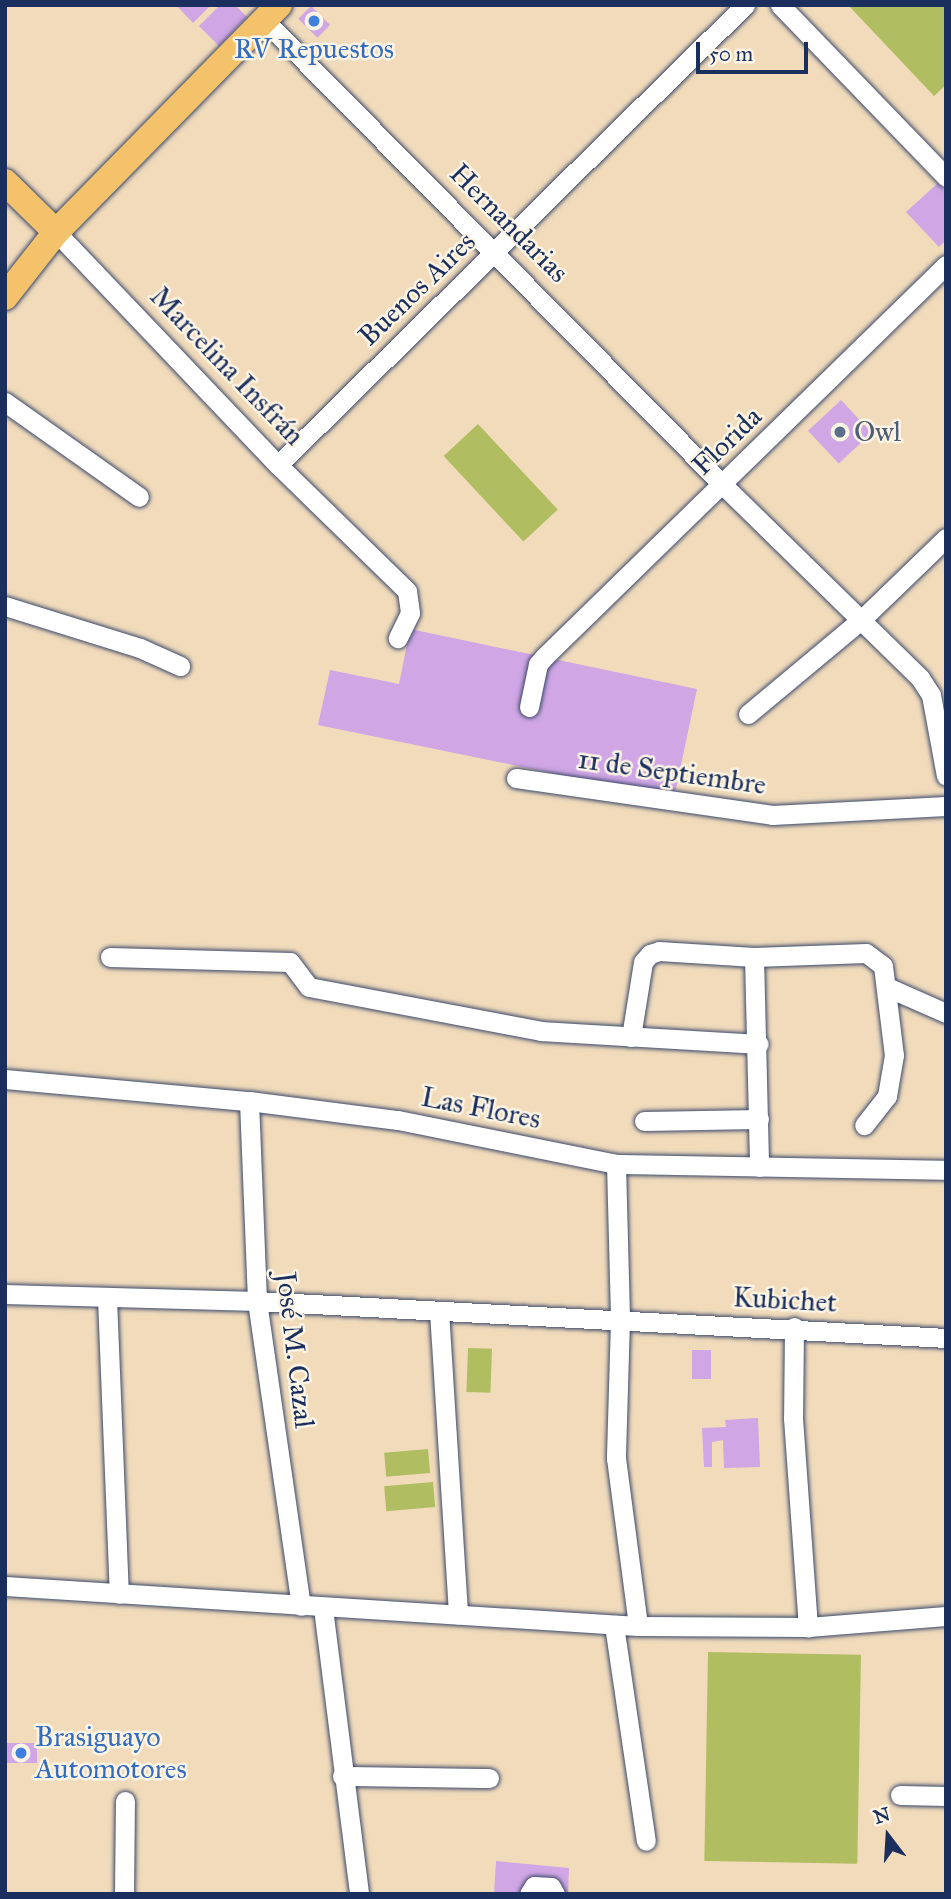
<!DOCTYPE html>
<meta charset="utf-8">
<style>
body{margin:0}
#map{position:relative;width:951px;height:1899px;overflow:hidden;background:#f1dbbb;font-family:"IM FELL Great Primer",serif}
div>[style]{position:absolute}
.green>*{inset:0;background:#b0be61;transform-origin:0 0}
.building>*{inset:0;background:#d0a6e5;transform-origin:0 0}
.roads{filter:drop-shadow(0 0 2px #3b496c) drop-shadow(0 0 2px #3b496c)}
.minor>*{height:19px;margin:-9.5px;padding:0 9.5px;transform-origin:9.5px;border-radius:9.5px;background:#fff}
.major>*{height:26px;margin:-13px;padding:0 13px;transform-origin:13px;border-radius:13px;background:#f3c26a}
.dots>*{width:19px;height:19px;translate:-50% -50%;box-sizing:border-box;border:4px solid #fcf5e5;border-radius:50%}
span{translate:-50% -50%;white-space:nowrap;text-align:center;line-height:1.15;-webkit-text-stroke:5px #fcf5e5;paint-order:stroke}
.shop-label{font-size:28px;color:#366cbe}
.left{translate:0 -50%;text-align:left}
.street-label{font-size:28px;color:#1b2f5e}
.service-label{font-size:28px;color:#4e5e75}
.frame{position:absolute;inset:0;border:7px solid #1b2f5e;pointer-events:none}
.north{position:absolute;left:853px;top:1801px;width:70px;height:70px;-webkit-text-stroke:5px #fcf5e5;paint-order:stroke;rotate:343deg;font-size:19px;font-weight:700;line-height:28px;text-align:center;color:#1b2f5e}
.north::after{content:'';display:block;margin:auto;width:24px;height:32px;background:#1b2f5e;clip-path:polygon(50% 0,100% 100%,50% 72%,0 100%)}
.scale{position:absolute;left:696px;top:42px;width:112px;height:32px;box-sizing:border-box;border:4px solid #1b2f5e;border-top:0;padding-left:9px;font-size:21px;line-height:24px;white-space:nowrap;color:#1b2f5e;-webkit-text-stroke:5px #fcf5e5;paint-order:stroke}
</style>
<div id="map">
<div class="green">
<i style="clip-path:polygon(848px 5px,946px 5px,946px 85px,934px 96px)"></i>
<i style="left:478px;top:424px;width:117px;height:47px;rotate:47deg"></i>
<i style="left:468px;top:1348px;width:24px;height:44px;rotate:2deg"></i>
<i style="left:428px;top:1449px;width:24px;height:44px;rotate:85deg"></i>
<i style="left:433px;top:1482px;width:25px;height:49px;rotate:85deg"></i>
<i style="left:708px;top:1652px;width:153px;height:209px;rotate:1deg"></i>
</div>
<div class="building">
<i style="clip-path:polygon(176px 5px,211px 5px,193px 23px)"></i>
<i style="clip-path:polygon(220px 5px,235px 5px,247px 17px,219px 46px,199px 26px)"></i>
<i style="left:311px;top:6px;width:27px;height:18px;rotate:45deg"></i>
<i style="clip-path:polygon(938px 183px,946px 192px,946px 240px,939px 247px,906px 212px)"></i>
<i style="left:841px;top:400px;width:45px;height:45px;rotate:47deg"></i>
<i style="clip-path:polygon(410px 629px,697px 689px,674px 798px,318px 725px,330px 670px,399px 684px)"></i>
<i style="left:692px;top:1350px;width:19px;height:29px"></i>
<i style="clip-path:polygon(758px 1418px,760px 1467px,724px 1468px,723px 1440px,712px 1442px,712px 1467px,704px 1467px,702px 1428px,726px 1427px,725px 1420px)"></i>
<i style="left:5px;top:1743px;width:32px;height:20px"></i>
<i style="clip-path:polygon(496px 1861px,569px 1868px,568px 1894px,494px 1894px)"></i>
</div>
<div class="roads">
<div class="minor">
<i style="left:780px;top:5px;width:239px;rotate:46deg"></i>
<i style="left:264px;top:20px;width:653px;rotate:45.37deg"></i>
<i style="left:723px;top:485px;width:276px;rotate:44.4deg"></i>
<i style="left:920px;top:678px;width:20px;rotate:57deg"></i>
<i style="left:931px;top:695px;width:82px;rotate:79.5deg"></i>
<i style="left:56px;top:232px;width:322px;rotate:46.4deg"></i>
<i style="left:278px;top:465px;width:180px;rotate:44.3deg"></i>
<i style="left:407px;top:591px;width:22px;rotate:82deg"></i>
<i style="left:410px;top:613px;width:28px;rotate:116deg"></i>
<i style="left:5px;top:402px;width:164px;rotate:35.3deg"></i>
<i style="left:278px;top:465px;width:656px;rotate:-44.57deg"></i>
<i style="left:5px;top:606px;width:141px;rotate:17.3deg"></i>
<i style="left:140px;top:648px;width:44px;rotate:24.2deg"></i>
<i style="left:529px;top:707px;width:44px;rotate:-78.2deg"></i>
<i style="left:538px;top:664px;width:11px;rotate:-49deg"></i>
<i style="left:545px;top:656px;width:560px;rotate:-44.28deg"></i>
<i style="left:748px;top:714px;width:147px;rotate:-39.8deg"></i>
<i style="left:861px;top:620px;width:118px;rotate:-44deg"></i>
<i style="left:516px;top:778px;width:259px;rotate:8.2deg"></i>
<i style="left:772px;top:815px;width:174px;rotate:-3deg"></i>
<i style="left:110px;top:957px;width:180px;rotate:1.6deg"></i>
<i style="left:290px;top:962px;width:31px;rotate:53deg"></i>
<i style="left:309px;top:987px;width:236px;rotate:10.7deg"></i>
<i style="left:541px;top:1031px;width:218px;rotate:3.4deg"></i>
<i style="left:754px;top:957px;width:112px;rotate:-2deg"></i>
<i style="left:866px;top:953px;width:21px;rotate:37deg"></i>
<i style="left:883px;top:966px;width:90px;rotate:83deg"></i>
<i style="left:894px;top:1055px;width:42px;rotate:99.7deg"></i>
<i style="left:887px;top:1096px;width:37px;rotate:128deg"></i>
<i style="left:887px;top:987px;width:64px;rotate:23.8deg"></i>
<i style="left:631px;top:1037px;width:76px;rotate:-80.9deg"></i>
<i style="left:643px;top:962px;width:11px;rotate:-49deg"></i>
<i style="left:650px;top:954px;width:9px;rotate:-18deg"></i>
<i style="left:659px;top:951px;width:95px;rotate:3.6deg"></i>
<i style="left:754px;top:957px;width:210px;rotate:88.6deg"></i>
<i style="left:5px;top:1079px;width:245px;rotate:5.2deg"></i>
<i style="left:249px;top:1101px;width:150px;rotate:7.3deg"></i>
<i style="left:398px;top:1120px;width:222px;rotate:11.4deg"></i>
<i style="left:616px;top:1164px;width:330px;rotate:1deg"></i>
<i style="left:249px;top:1101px;width:200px;rotate:87.7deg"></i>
<i style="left:257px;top:1301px;width:308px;rotate:81.8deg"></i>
<i style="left:644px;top:1121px;width:115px;rotate:-1deg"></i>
<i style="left:616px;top:1164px;width:156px;rotate:88.5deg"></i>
<i style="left:620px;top:1320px;width:138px;rotate:91.7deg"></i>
<i style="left:616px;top:1458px;width:169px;rotate:82.5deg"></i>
<i style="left:5px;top:1294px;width:252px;rotate:1.6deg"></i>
<i style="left:257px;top:1301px;width:690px;rotate:3.07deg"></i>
<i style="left:107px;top:1298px;width:296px;rotate:87.7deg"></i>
<i style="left:439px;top:1311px;width:304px;rotate:86.4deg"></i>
<i style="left:794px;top:1327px;width:91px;rotate:90.6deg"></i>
<i style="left:793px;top:1418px;width:210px;rotate:85.9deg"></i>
<i style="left:5px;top:1586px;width:634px;rotate:3.62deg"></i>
<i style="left:638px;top:1626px;width:170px;rotate:0.3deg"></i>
<i style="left:808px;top:1627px;width:138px;rotate:-4.6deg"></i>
<i style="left:323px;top:1608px;width:288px;rotate:82.8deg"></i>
<i style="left:614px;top:1625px;width:218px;rotate:81.6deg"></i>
<i style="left:342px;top:1776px;width:147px;rotate:0.8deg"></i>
<i style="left:900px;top:1795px;width:46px;rotate:1.2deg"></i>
<i style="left:124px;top:1894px;width:93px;rotate:-89.4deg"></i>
<i style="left:529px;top:1894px;width:9px;rotate:-58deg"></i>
<i style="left:534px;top:1886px;width:17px;rotate:3deg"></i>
<i style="left:551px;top:1887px;width:8px;rotate:60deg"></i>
</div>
<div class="major">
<i style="left:5px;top:182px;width:71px;rotate:44.4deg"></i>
<i style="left:5px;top:297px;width:83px;rotate:-51.9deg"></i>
<i style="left:56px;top:232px;width:318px;rotate:-45.5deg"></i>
</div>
</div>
<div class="dots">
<i style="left:314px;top:21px;background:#3f7fe0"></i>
<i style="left:840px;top:432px;background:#5c6f8a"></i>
<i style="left:21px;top:1753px;background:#3f7fe0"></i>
</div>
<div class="shop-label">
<span style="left:314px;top:49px">RV Repuestos</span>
<span class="left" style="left:35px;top:1753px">Brasiguayo<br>Automotores</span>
</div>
<div class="street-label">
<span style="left:509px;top:223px;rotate:45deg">Hernandarias</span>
<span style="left:417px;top:289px;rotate:-44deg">Buenos Aires</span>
<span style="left:227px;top:366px;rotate:46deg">Marcelina Insfrán</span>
<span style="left:727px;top:441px;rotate:-44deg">Florida</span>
<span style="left:672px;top:772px;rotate:8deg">11 de Septiembre</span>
<span style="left:481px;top:1108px;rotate:11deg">Las Flores</span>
<span style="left:785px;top:1300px;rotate:3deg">Kubichet</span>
<span style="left:295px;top:1350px;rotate:83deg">José M. Cazal</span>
</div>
<div class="service-label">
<span class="left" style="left:854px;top:432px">Owl</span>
</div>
<div class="frame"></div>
<div class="north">N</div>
<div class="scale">50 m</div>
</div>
